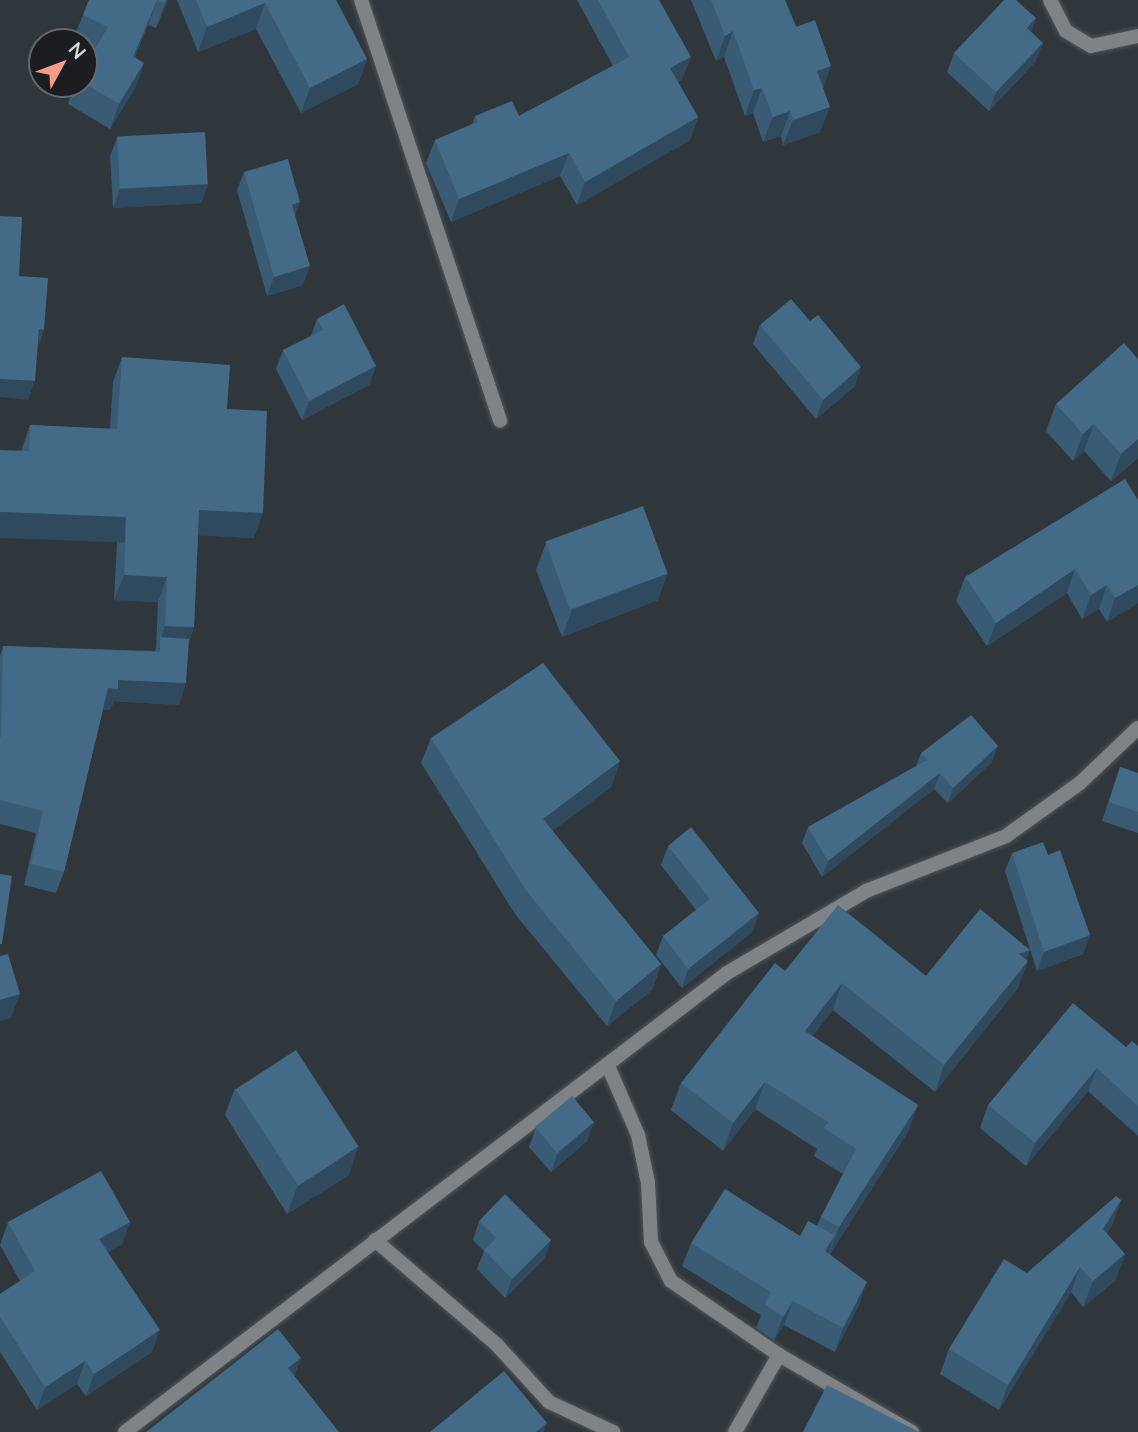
<!DOCTYPE html>
<style>
body{margin:0}
#map{position:relative;width:1138px;height:1432px;overflow:hidden;background:#30373c;font-family:Lato,sans-serif}
div>[style]{position:absolute}
.roads{filter:drop-shadow(0 0 2px #4e5559) drop-shadow(0 0 2px #4e5559)}
.street>*{height:14px;margin:-7px;padding:0 7px;transform-origin:7px;border-radius:7px;background:#7f8385}
.wall>*{inset:0;background:#3a5b74}
.shaded-wall>*{inset:0;background:#2f4a5e;transform-origin:0 0}
.building>*{inset:0;background:#436a87;transform-origin:0 0}
span{translate:-50% -50%;white-space:nowrap;text-align:center;line-height:1.15;-webkit-text-stroke:6px #1b1d20;paint-order:stroke}
.north{position:absolute;left:28px;top:28px;width:70px;height:70px;box-sizing:border-box;background:#1b1d20;border:2px solid #66696c;border-radius:50%;rotate:49deg;font-size:19px;font-weight:700;line-height:28px;text-align:center;color:#d7dbdf}
.north::after{content:'';display:block;margin:auto;width:24px;height:32px;background:#f49d8c;clip-path:polygon(50% 0,100% 100%,50% 72%,0 100%)}
</style>
<div id="map">
<div class="roads">
<div class="street">
<i style="left:361px;top:0;width:443px;rotate:71.7deg"></i>
<i style="left:1050px;top:0;width:35px;rotate:63deg"></i>
<i style="left:1066px;top:31px;width:29px;rotate:31deg"></i>
<i style="left:1091px;top:46px;width:48px;rotate:-12deg"></i>
<i style="left:608px;top:1066px;width:75px;rotate:66.5deg"></i>
<i style="left:638px;top:1135px;width:49px;rotate:78.2deg"></i>
<i style="left:648px;top:1183px;width:59px;rotate:87.1deg"></i>
<i style="left:651px;top:1242px;width:44px;rotate:62.9deg"></i>
<i style="left:671px;top:1281px;width:131px;rotate:34.4deg"></i>
<i style="left:779px;top:1355px;width:154px;rotate:30.1deg"></i>
<i style="left:375px;top:1240px;width:161px;rotate:40.7deg"></i>
<i style="left:497px;top:1345px;width:77px;rotate:47.6deg"></i>
<i style="left:549px;top:1402px;width:71px;rotate:25.1deg"></i>
<i style="left:125px;top:1432px;width:757px;rotate:-37.32deg"></i>
<i style="left:727px;top:973px;width:161px;rotate:-30.5deg"></i>
<i style="left:866px;top:891px;width:150px;rotate:-21.4deg"></i>
<i style="left:1006px;top:836px;width:91px;rotate:-35.6deg"></i>
<i style="left:1080px;top:783px;width:80px;rotate:-43.5deg"></i>
<i style="left:735px;top:1432px;width:89px;rotate:-60.3deg"></i>
</div>
</div>
<div class="wall">
<i style="clip-path:polygon(89px 0,168px 0,156px 28px,148px 25px,135px 57px,144px 63px,135px 88px,110px 129px,68px 104px,75px 84px,84px 84px,84px 67px,95px 50px,84px 45px,84px 42px,78px 42px,73px 40px)"></i>
<i style="clip-path:polygon(177px 0,336px 0,367px 59px,358px 84px,301px 113px,256px 29px,198px 52px)"></i>
<i style="clip-path:polygon(577px 0,659px 0,682px 80px,678px 82px,698px 117px,690px 140px,577px 205px,560px 176px,451px 222px,426px 163px,435px 140px,472px 124px,475px 116px,519px 116px,613px 66px)"></i>
<i style="clip-path:polygon(691px 0,785px 0,823px 89px,820px 132px,783px 145px,781px 136px,763px 142px,753px 113px,745px 116px,724px 57px,716px 61px)"></i>
<i style="clip-path:polygon(1036px 18px,1031px 32px,1036px 61px,989px 111px,947px 72px,954px 53px)"></i>
<i style="clip-path:polygon(117px 138px,208px 184px,201px 203px,113px 208px,110px 156px)"></i>
<i style="clip-path:polygon(244px 172px,295px 215px,303px 285px,267px 296px,237px 190px)"></i>
<i style="clip-path:polygon(317px 319px,376px 366px,369px 385px,302px 420px,276px 369px,283px 350px,311px 336px)"></i>
<i style="clip-path:polygon(760px 325px,855px 386px,816px 419px,753px 344px)"></i>
<i style="clip-path:polygon(122px 357px,227px 409px,254px 538px,198px 535px,194px 627px,189px 642px,179px 705px,114px 701px,110px 710px,103px 710px,64px 872px,56px 893px,24px 885px,36px 833px,0 824px,0 656px,3px 646px,155px 651px,156px 648px,158px 602px,114px 600px,117px 542px,21px 451px,30px 425px,110px 429px,113px 382px)"></i>
<i style="clip-path:polygon(1138px 359px,1138px 458px,1111px 481px,1084px 451px,1073px 461px,1046px 431px,1056px 404px)"></i>
<i style="clip-path:polygon(1138px 500px,1138px 603px,1107px 622px,1099px 609px,1082px 619px,1067px 593px,987px 646px,956px 601px,965px 577px)"></i>
<i style="clip-path:polygon(546px 543px,658px 600px,562px 637px,536px 570px)"></i>
<i style="clip-path:polygon(431px 738px,620px 761px,611px 787px,552px 831px,661px 964px,652px 990px,607px 1026px,515px 914px,421px 763px)"></i>
<i style="clip-path:polygon(921px 753px,992px 762px,948px 803px,934px 789px,822px 877px,802px 843px,808px 827px,916px 766px)"></i>
<i style="clip-path:polygon(1120px 767px,1138px 773px,1138px 833px,1102px 821px)"></i>
<i style="clip-path:polygon(668px 846px,759px 913px,752px 932px,682px 988px,656px 955px,663px 936px,696px 910px,661px 865px)"></i>
<i style="clip-path:polygon(1012px 853px,1048px 855px,1090px 935px,1083px 954px,1037px 971px,1005px 871px)"></i>
<i style="clip-path:polygon(1027px 960px,1018px 988px,935px 1092px,833px 1010px,812px 1036px,918px 1105px,908px 1132px,830px 1254px,859px 1305px,835px 1352px,784px 1325px,774px 1340px,756px 1328px,761px 1315px,682px 1266px,691px 1243px,800px 1236px,817px 1226px,821px 1217px,843px 1174px,814px 1156px,817px 1149px,755px 1109px,723px 1151px,671px 1110px,681px 1083px,785px 971px,926px 976px)"></i>
<i style="clip-path:polygon(1138px 1046px,1138px 1136px,1088px 1091px,1026px 1166px,980px 1128px,988px 1105px,1126px 1047px)"></i>
<i style="clip-path:polygon(235px 1088px,349px 1175px,287px 1214px,225px 1115px)"></i>
<i style="clip-path:polygon(594px 1122px,587px 1141px,551px 1172px,529px 1147px,536px 1128px)"></i>
<i style="clip-path:polygon(1121px 1200px,1112px 1225px,1107px 1233px,1116px 1280px,1083px 1307px,1071px 1292px,999px 1410px,940px 1374px,949px 1349px,1027px 1273px)"></i>
<i style="clip-path:polygon(479px 1221px,551px 1240px,544px 1259px,505px 1298px,477px 1269px,484px 1251px,473px 1240px)"></i>
<i style="clip-path:polygon(8px 1222px,130px 1222px,122px 1244px,107px 1252px,152px 1352px,86px 1396px,77px 1384px,37px 1410px,0 1352px,0 1294px,20px 1281px,0 1245px)"></i>
</div>
<div class="shaded-wall">
<i style="clip-path:polygon(157px 0,148px 25px,124px 82px,133px 57px)"></i>
<i style="clip-path:polygon(166px 0,168px 0,156px 28px,165px 3px)"></i>
<i style="clip-path:polygon(265px 3px,256px 29px,198px 52px,207px 27px)"></i>
<i style="clip-path:polygon(1036px 18px,1029px 37px,1027px 28px)"></i>
<i style="clip-path:polygon(733px 31px,724px 57px,716px 61px,725px 36px)"></i>
<i style="clip-path:polygon(1043px 43px,1036px 61px,989px 111px,996px 92px)"></i>
<i style="clip-path:polygon(691px 57px,682px 80px,662px 91px,670px 68px)"></i>
<i style="clip-path:polygon(367px 59px,358px 84px,301px 113px,310px 88px)"></i>
<i style="clip-path:polygon(144px 63px,135px 88px,110px 129px,119px 104px)"></i>
<i style="clip-path:polygon(831px 66px,822px 92px,817px 71px)"></i>
<i style="clip-path:polygon(762px 88px,753px 113px,745px 116px,754px 90px)"></i>
<i style="clip-path:polygon(830px 107px,820px 132px,783px 145px,793px 120px)"></i>
<i style="clip-path:polygon(790px 111px,781px 136px,763px 142px,773px 117px)"></i>
<i style="clip-path:polygon(698px 117px,690px 140px,577px 205px,585px 182px)"></i>
<i style="clip-path:polygon(569px 153px,560px 176px,451px 222px,459px 199px)"></i>
<i style="clip-path:polygon(208px 184px,201px 203px,113px 208px,120px 189px)"></i>
<i style="clip-path:polygon(300px 202px,293px 221px,292px 205px)"></i>
<i style="clip-path:polygon(310px 266px,303px 285px,267px 296px,274px 277px)"></i>
<i style="clip-path:polygon(39px 329px,44px 330px,38px 348px)"></i>
<i style="clip-path:polygon(376px 366px,369px 385px,302px 420px,309px 401px)"></i>
<i style="clip-path:polygon(861px 367px,855px 386px,816px 419px,823px 400px)"></i>
<i style="clip-path:polygon(0 379px,35px 381px,28px 400px,0 397px)"></i>
<i style="clip-path:polygon(1094px 424px,1084px 451px,1073px 461px,1083px 434px)"></i>
<i style="clip-path:polygon(1138px 439px,1138px 458px,1111px 481px,1121px 454px)"></i>
<i style="clip-path:polygon(199px 510px,263px 513px,254px 538px,190px 535px)"></i>
<i style="left:0;top:512px;width:126px;height:26px;rotate:2deg"></i>
<i style="clip-path:polygon(1075px 569px,1067px 593px,987px 646px,996px 623px)"></i>
<i style="clip-path:polygon(668px 573px,658px 600px,562px 637px,572px 610px)"></i>
<i style="clip-path:polygon(124px 575px,167px 577px,158px 602px,114px 600px)"></i>
<i style="clip-path:polygon(1107px 585px,1099px 609px,1082px 619px,1091px 595px)"></i>
<i style="clip-path:polygon(1138px 585px,1138px 603px,1107px 622px,1115px 598px)"></i>
<i style="clip-path:polygon(165px 626px,194px 627px,185px 652px,160px 640px)"></i>
<i style="clip-path:polygon(118px 680px,186px 683px,179px 705px,114px 701px,110px 710px,100px 710px,108px 688px)"></i>
<i style="clip-path:polygon(998px 746px,992px 762px,948px 803px,953px 788px)"></i>
<i style="clip-path:polygon(620px 761px,611px 787px,534px 845px,543px 819px)"></i>
<i style="clip-path:polygon(940px 773px,934px 789px,822px 877px,828px 861px)"></i>
<i style="clip-path:polygon(759px 913px,752px 932px,682px 988px,688px 969px)"></i>
<i style="clip-path:polygon(1090px 935px,1083px 954px,1037px 971px,1044px 952px)"></i>
<i style="clip-path:polygon(1030px 950px,1024px 966px,1028px 961px,1018px 988px,935px 1092px,944px 1065px,1019px 954px)"></i>
<i style="clip-path:polygon(661px 964px,652px 990px,607px 1026px,616px 1001px)"></i>
<i style="clip-path:polygon(842px 983px,833px 1010px,795px 1059px,805px 1031px)"></i>
<i style="clip-path:polygon(20px 994px,11px 1018px,0 1021px,0 1000px)"></i>
<i style="clip-path:polygon(1097px 1068px,1088px 1091px,1026px 1166px,1035px 1143px)"></i>
<i style="clip-path:polygon(765px 1082px,755px 1109px,723px 1151px,733px 1123px)"></i>
<i style="clip-path:polygon(918px 1105px,908px 1132px,829px 1255px,839px 1227px)"></i>
<i style="clip-path:polygon(594px 1122px,587px 1141px,551px 1172px,558px 1153px)"></i>
<i style="clip-path:polygon(358px 1147px,349px 1175px,287px 1214px,297px 1187px)"></i>
<i style="clip-path:polygon(1121px 1200px,1112px 1225px,1094px 1254px,1103px 1229px)"></i>
<i style="clip-path:polygon(130px 1222px,122px 1244px,91px 1262px,99px 1239px)"></i>
<i style="clip-path:polygon(835px 1235px,827px 1259px,825px 1251px)"></i>
<i style="clip-path:polygon(551px 1240px,544px 1259px,505px 1298px,512px 1279px)"></i>
<i style="clip-path:polygon(1125px 1254px,1116px 1280px,1083px 1307px,1093px 1281px)"></i>
<i style="clip-path:polygon(1080px 1267px,1071px 1292px,999px 1410px,1008px 1385px)"></i>
<i style="clip-path:polygon(867px 1282px,859px 1305px,835px 1352px,843px 1328px)"></i>
<i style="clip-path:polygon(793px 1301px,784px 1325px,774px 1340px,783px 1317px)"></i>
<i style="clip-path:polygon(160px 1330px,152px 1352px,86px 1396px,94px 1374px)"></i>
<i style="clip-path:polygon(301px 1358px,292px 1383px,288px 1368px)"></i>
<i style="clip-path:polygon(85px 1361px,77px 1384px,37px 1410px,45px 1387px)"></i>
<i style="clip-path:polygon(547px 1423px,544px 1432px,536px 1432px)"></i>
</div>
<div class="building">
<i style="clip-path:polygon(89px 0,166px 0,165px 3px,157px 0,133px 57px,144px 63px,119px 104px,84px 83px,84px 67px,108px 27px,83px 15px)"></i>
<i style="clip-path:polygon(196px 0,336px 0,367px 59px,310px 88px,265px 3px,207px 27px)"></i>
<i style="clip-path:polygon(598px 0,659px 0,691px 57px,670px 68px,698px 117px,585px 182px,569px 153px,459px 199px,435px 140px,478px 122px,475px 116px,512px 101px,519px 116px,629px 57px)"></i>
<i style="clip-path:polygon(711px 0,785px 0,796px 27px,815px 20px,831px 66px,817px 71px,830px 107px,793px 120px,790px 111px,773px 117px,762px 88px,754px 90px,733px 31px,725px 36px)"></i>
<i style="clip-path:polygon(1004px 0,1016px 0,1036px 18px,1027px 28px,1043px 43px,996px 92px,954px 53px)"></i>
<i style="left:205px;top:132px;width:52px;height:88px;rotate:87deg"></i>
<i style="clip-path:polygon(288px 159px,300px 202px,292px 205px,310px 266px,274px 277px,244px 172px)"></i>
<i style="clip-path:polygon(0 216px,22px 217px,19px 276px,48px 278px,44px 330px,39px 329px,35px 381px,0 379px)"></i>
<i style="clip-path:polygon(791px 299px,810px 321px,818px 315px,861px 367px,823px 400px,760px 325px)"></i>
<i style="clip-path:polygon(344px 304px,376px 366px,309px 401px,283px 350px,323px 330px,317px 319px)"></i>
<i style="clip-path:polygon(1124px 343px,1138px 359px,1138px 439px,1121px 454px,1094px 424px,1083px 434px,1056px 404px)"></i>
<i style="clip-path:polygon(122px 357px,230px 365px,227px 409px,267px 411px,263px 513px,199px 510px,194px 627px,165px 626px,167px 577px,124px 575px,126px 517px,0 512px,0 450px,29px 451px,30px 425px,117px 429px)"></i>
<i style="clip-path:polygon(1125px 479px,1138px 500px,1138px 585px,1115px 598px,1107px 585px,1091px 595px,1075px 569px,996px 623px,965px 577px)"></i>
<i style="left:643px;top:506px;width:72px;height:104px;rotate:70deg"></i>
<i style="clip-path:polygon(160px 637px,189px 639px,186px 683px,118px 680px,118px 689px,108px 688px,64px 872px,31px 864px,43px 811px,0 800px,0 737px,1px 737px,3px 646px,160px 652px)"></i>
<i style="clip-path:polygon(543px 663px,620px 761px,543px 819px,661px 964px,616px 1001px,525px 889px,431px 738px)"></i>
<i style="clip-path:polygon(971px 715px,998px 746px,953px 788px,940px 773px,828px 861px,808px 827px,927px 760px,921px 753px)"></i>
<i style="clip-path:polygon(1120px 767px,1138px 773px,1138px 812px,1109px 802px)"></i>
<i style="clip-path:polygon(691px 827px,759px 913px,688px 969px,663px 936px,710px 899px,668px 846px)"></i>
<i style="clip-path:polygon(1043px 842px,1048px 855px,1060px 850px,1090px 935px,1044px 952px,1012px 853px)"></i>
<i style="clip-path:polygon(0 874px,12px 876px,2px 944px,0 944px)"></i>
<i style="clip-path:polygon(838px 905px,926px 976px,980px 909px,1030px 950px,1019px 954px,1028px 961px,944px 1065px,842px 983px,805px 1031px,918px 1105px,839px 1227px,821px 1217px,856px 1149px,824px 1128px,828px 1122px,765px 1082px,733px 1123px,681px 1083px,775px 963px,785px 971px)"></i>
<i style="clip-path:polygon(8px 954px,20px 994px,0 1000px,0 956px)"></i>
<i style="clip-path:polygon(1073px 1003px,1126px 1047px,1132px 1041px,1138px 1046px,1138px 1106px,1097px 1068px,1035px 1143px,988px 1105px)"></i>
<i style="left:296px;top:1050px;width:115px;height:72px;rotate:57deg"></i>
<i style="left:572px;top:1096px;width:34px;height:48px;rotate:50deg"></i>
<i style="clip-path:polygon(101px 1171px,130px 1222px,99px 1239px,160px 1330px,94px 1374px,85px 1361px,45px 1387px,0 1317px,0 1294px,35px 1271px,8px 1222px)"></i>
<i style="clip-path:polygon(725px 1189px,800px 1236px,808px 1221px,835px 1235px,825px 1251px,867px 1282px,843px 1328px,793px 1301px,783px 1317px,765px 1304px,771px 1292px,691px 1243px)"></i>
<i style="clip-path:polygon(505px 1194px,551px 1240px,512px 1279px,484px 1250px,496px 1238px,479px 1221px)"></i>
<i style="clip-path:polygon(1116px 1196px,1121px 1200px,1103px 1229px,1125px 1254px,1093px 1281px,1080px 1267px,1008px 1385px,949px 1349px,1004px 1259px,1027px 1273px)"></i>
<i style="clip-path:polygon(278px 1329px,301px 1358px,288px 1368px,339px 1432px,146px 1432px)"></i>
<i style="clip-path:polygon(504px 1371px,547px 1423px,536px 1432px,430px 1432px)"></i>
<i style="clip-path:polygon(827px 1385px,919px 1432px,803px 1432px)"></i>
</div>
<div class="north">N</div>
</div>
